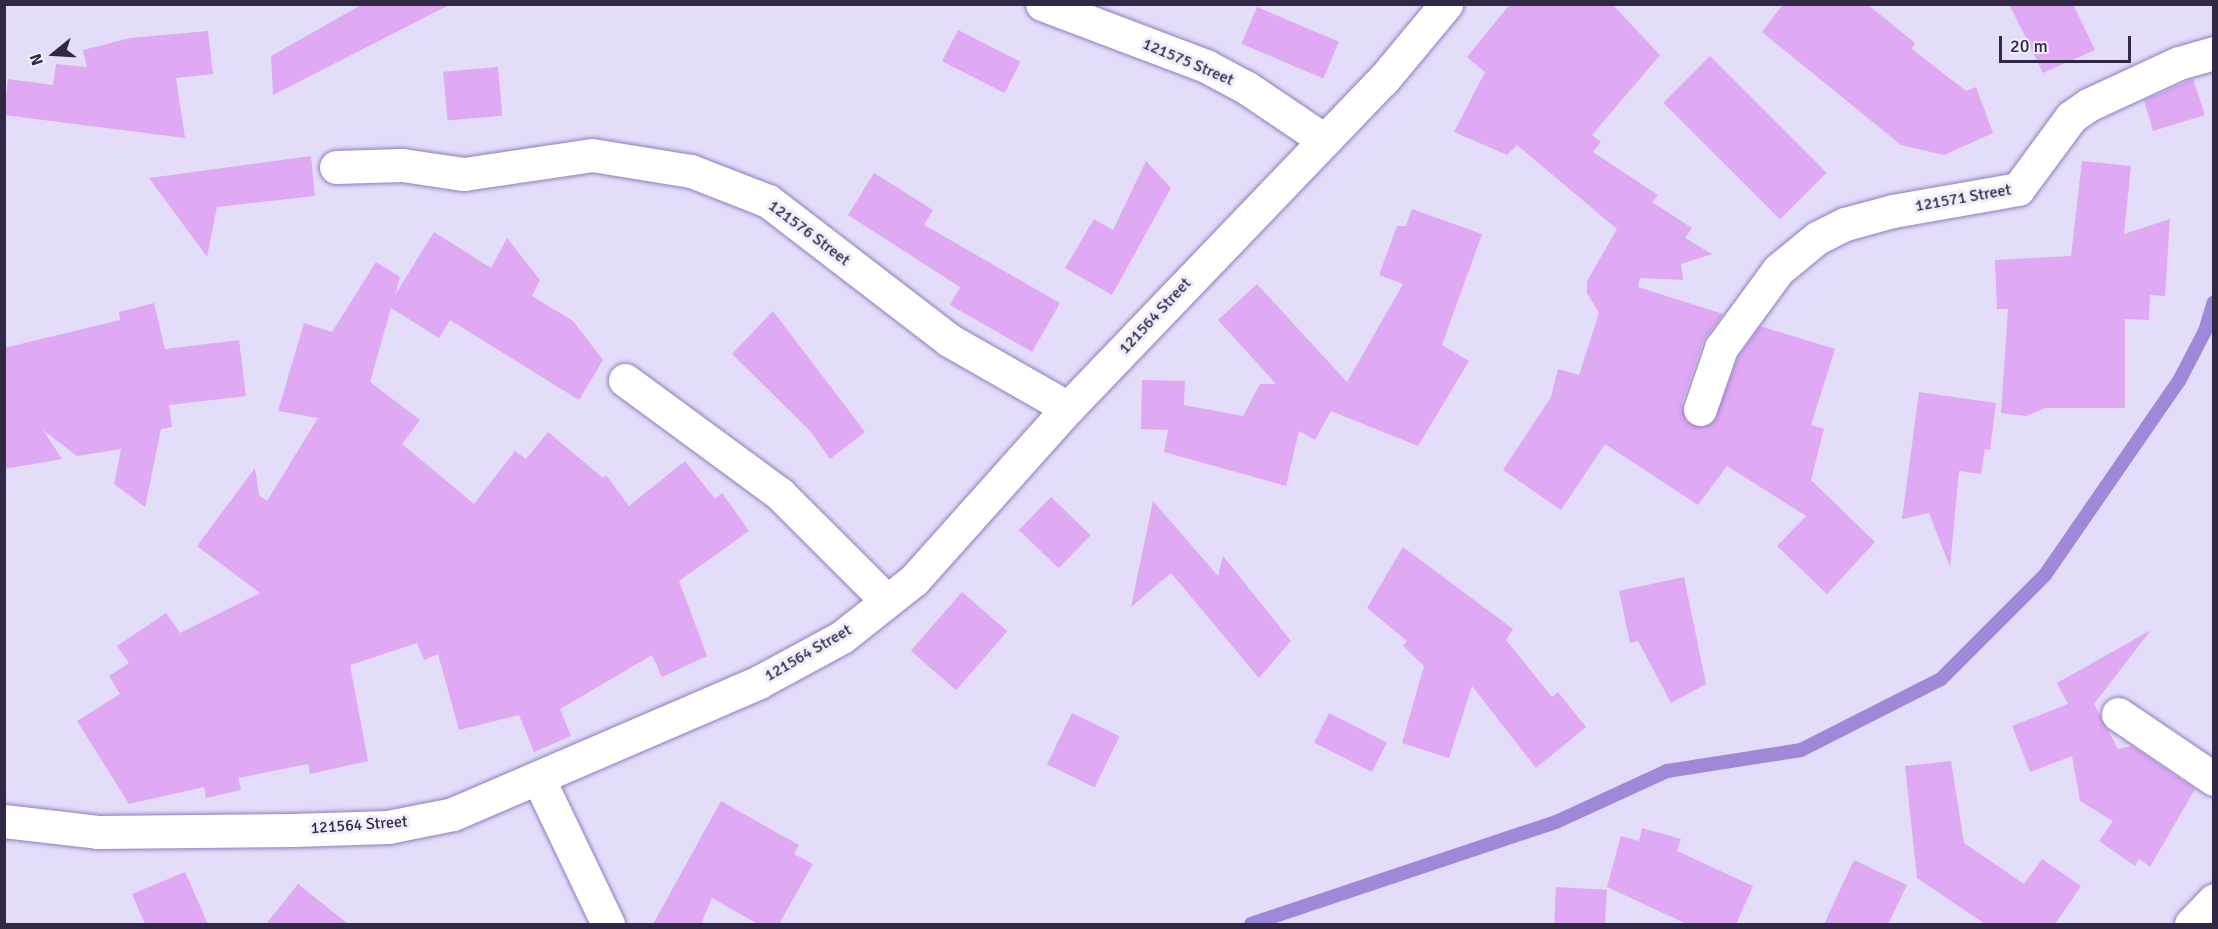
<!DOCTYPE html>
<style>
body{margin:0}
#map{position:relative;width:2218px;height:929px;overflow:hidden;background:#e4ddfa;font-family:Signika,sans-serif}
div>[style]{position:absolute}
.stream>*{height:14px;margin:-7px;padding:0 7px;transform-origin:7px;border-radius:7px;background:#9e88d7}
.building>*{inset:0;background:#dfa9f4;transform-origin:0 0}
.roads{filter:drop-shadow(0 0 2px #907dbf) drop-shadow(0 0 2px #907dbf)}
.minor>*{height:33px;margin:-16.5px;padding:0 16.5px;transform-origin:16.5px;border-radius:16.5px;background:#fff}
span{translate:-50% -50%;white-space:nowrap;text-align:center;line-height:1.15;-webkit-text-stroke:6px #f0edfc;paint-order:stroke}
.street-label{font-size:16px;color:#302844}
.frame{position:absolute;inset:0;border:6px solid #302844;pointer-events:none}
.north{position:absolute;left:24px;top:24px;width:60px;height:60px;-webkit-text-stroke:4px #f0edfc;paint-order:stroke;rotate:252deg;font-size:16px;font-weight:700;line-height:24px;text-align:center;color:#302844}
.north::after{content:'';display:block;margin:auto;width:21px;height:27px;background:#302844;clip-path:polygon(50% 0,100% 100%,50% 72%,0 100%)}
.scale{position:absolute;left:1999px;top:36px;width:132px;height:27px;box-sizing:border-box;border:3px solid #302844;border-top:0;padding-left:8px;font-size:18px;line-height:21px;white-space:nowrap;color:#302844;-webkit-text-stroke:4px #f0edfc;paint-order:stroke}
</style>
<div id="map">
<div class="stream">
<i style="left:1251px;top:924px;width:322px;rotate:-18.5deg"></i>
<i style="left:1556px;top:822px;width:122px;rotate:-24.7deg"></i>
<i style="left:1667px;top:771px;width:136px;rotate:-8.9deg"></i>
<i style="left:1801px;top:750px;width:157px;rotate:-26.9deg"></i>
<i style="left:1941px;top:679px;width:147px;rotate:-45deg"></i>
<i style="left:2045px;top:575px;width:236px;rotate:-55.4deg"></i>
<i style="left:2179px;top:381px;width:56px;rotate:-62.5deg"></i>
<i style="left:2205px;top:331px;width:30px;rotate:-73deg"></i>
</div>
<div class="building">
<i style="clip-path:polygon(363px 4px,451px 4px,273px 95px,271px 56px)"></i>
<i style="clip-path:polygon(1510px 4px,1612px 4px,1660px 55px,1592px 135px,1601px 142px,1593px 152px,1658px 195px,1652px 202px,1692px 228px,1685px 238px,1712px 254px,1681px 264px,1683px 280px,1640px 278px,1638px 287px,1723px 314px,1703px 342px,1682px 403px,1686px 422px,1703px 427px,1713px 423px,1738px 357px,1760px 326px,1835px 349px,1811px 425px,1824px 429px,1811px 480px,1875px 542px,1827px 594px,1777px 546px,1806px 516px,1727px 466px,1698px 505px,1605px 444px,1561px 510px,1503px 470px,1551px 397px,1558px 369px,1579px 375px,1599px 313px,1587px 293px,1587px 281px,1617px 229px,1517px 145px,1507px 155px,1454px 132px,1485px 72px,1467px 57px)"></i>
<i style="clip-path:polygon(1783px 4px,1867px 4px,1915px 43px,1912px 49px,1966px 91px,1976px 87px,1993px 133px,1944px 155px,1901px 145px,1762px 32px)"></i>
<i style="clip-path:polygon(2009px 4px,2073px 4px,2095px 50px,2043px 73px)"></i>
<i style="left:1257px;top:7px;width:89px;height:40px;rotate:23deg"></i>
<i style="left:958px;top:30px;width:70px;height:35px;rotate:27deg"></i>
<i style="clip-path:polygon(208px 31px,213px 74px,176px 78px,185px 138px,4px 115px,8px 79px,53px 85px,56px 64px,87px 67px,83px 50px,130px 38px)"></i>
<i style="left:1710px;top:56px;width:165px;height:66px;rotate:45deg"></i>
<i style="left:498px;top:67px;width:49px;height:55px;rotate:85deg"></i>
<i style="clip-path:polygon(2193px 79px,2205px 115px,2153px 131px,2144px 100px)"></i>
<i style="clip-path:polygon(311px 156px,315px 196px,217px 207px,207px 257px,149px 178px)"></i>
<i style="clip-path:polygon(1146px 161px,1171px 188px,1112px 295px,1065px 268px,1094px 219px,1113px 230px)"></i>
<i style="clip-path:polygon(2082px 161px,2131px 166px,2124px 234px,2170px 219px,2165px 296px,2150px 295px,2149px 320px,2125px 319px,2125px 408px,2045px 408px,2026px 416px,2001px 413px,2008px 309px,1997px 309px,1995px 260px,2071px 256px)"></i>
<i style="clip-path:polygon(874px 173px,933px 210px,924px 225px,1060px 303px,1032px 352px,950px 305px,960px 287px,848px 215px)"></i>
<i style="clip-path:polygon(1412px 209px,1482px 234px,1442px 345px,1469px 361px,1418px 446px,1331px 411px,1315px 440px,1299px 431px,1286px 486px,1164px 452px,1168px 430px,1141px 429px,1142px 380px,1185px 381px,1184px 405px,1243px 416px,1260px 384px,1276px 384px,1218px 320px,1257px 284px,1347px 382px,1403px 284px,1379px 275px,1397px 226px,1406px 226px)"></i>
<i style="clip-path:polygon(434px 232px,491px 268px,507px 238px,540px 280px,532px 296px,573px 321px,603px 360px,579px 400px,450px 320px,439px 338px,391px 308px,370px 382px,420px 420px,402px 444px,474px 504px,515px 451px,526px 459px,548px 432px,603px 478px,606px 475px,629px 506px,685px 461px,715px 499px,722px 493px,749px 531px,679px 581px,707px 656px,662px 677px,652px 655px,560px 709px,571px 736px,534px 752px,519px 715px,459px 730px,438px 654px,424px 660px,417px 643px,350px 665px,368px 761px,310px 774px,308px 764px,238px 778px,241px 790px,206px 798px,204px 787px,129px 804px,77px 721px,120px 694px,109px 676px,129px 663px,117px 646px,166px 613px,180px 633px,260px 593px,197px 546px,255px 468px,259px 495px,267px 501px,318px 418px,278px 411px,304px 323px,332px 332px,376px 262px,400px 277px,395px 295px)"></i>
<i style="clip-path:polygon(154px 303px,165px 349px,239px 340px,246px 396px,169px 405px,172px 427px,161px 429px,145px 507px,114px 484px,121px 449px,77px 456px,43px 430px,62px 459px,4px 469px,4px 348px,120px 320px,119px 312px)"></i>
<i style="clip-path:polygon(773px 311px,865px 432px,830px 459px,811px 432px,732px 354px)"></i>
<i style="clip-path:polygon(1919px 392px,1996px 403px,1990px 450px,1985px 449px,1981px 474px,1959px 471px,1950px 567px,1929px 513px,1902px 519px)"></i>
<i style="left:1051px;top:497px;width:55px;height:46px;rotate:44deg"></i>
<i style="clip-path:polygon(1153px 501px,1218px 576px,1223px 556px,1291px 641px,1259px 678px,1171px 573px,1131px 607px)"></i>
<i style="clip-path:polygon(1403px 547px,1513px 629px,1506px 640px,1552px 697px,1558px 692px,1586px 727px,1536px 768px,1472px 686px,1449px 758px,1402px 743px,1424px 666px,1403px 646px,1407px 641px,1367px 608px)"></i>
<i style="clip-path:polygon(1684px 577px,1706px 684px,1671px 703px,1638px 641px,1630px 643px,1619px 591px)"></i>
<i style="left:962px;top:592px;width:60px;height:78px;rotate:41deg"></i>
<i style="clip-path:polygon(2151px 630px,2094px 704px,2118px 749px,2132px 746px,2195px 789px,2150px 867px,2139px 859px,2135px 866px,2099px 841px,2113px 821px,2080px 801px,2072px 756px,2030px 772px,2012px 726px,2068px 704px,2057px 683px)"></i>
<i style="left:1072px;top:713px;width:53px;height:57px;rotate:26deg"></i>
<i style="left:1329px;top:713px;width:65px;height:33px;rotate:27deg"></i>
<i style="clip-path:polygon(1951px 761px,1964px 843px,2024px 884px,2042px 859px,2081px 886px,2055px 924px,1985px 924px,1917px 878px,1905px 766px)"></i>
<i style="clip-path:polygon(721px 801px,799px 845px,794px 854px,813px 864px,779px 924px,758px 924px,712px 898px,701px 924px,653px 924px)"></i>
<i style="clip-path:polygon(1642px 828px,1681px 839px,1677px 851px,1753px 886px,1736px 924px,1687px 924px,1607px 887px,1621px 836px,1639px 841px)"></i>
<i style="clip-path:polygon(1854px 860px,1907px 885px,1888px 924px,1824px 924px)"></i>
<i style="clip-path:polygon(185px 872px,208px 924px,145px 924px,132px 894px)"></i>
<i style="clip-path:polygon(298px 884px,348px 924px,266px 924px)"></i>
<i style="left:1556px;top:887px;width:51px;height:37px;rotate:3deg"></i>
</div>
<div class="roads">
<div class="minor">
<i style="left:1042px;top:4px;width:175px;rotate:20.7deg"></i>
<i style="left:1206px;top:66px;width:47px;rotate:28.2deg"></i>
<i style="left:1247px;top:88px;width:93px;rotate:34deg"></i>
<i style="left:336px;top:167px;width:66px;rotate:-1.7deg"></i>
<i style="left:402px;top:165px;width:63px;rotate:8.3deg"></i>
<i style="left:464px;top:174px;width:129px;rotate:-8.4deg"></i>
<i style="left:592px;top:155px;width:100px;rotate:9.2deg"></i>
<i style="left:691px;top:171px;width:83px;rotate:21.3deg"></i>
<i style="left:768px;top:201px;width:228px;rotate:37.5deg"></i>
<i style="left:949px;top:340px;width:137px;rotate:29.7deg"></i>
<i style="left:625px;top:380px;width:192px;rotate:36.3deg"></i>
<i style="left:780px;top:494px;width:151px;rotate:45deg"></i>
<i style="left:1700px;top:409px;width:65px;rotate:-71deg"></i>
<i style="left:1721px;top:348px;width:97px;rotate:-53.8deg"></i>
<i style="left:1778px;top:270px;width:50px;rotate:-39.4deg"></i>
<i style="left:1817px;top:238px;width:31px;rotate:-27deg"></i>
<i style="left:1845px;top:224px;width:50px;rotate:-15.2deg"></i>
<i style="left:1893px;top:211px;width:127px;rotate:-10deg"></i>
<i style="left:2018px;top:189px;width:89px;rotate:-53.6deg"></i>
<i style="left:2071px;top:117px;width:21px;rotate:-35deg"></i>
<i style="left:2088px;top:105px;width:100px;rotate:-24.8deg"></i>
<i style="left:2179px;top:63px;width:36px;rotate:-16deg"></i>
<i style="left:2118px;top:714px;width:116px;rotate:34.1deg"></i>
<i style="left:539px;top:780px;width:160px;rotate:64.4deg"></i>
<i style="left:4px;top:821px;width:94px;rotate:6.7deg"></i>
<i style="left:97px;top:832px;width:196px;rotate:-0.6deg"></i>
<i style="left:293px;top:830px;width:95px;rotate:-1.8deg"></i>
<i style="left:388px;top:827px;width:66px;rotate:-11.3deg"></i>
<i style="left:453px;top:814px;width:333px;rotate:-23.3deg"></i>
<i style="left:759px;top:682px;width:94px;rotate:-28.5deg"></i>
<i style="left:842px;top:637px;width:92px;rotate:-38.4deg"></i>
<i style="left:914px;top:580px;width:231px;rotate:-48.2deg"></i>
<i style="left:1068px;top:408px;width:455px;rotate:-46.2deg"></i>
<i style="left:1383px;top:80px;width:99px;rotate:-50.3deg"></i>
<i style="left:2191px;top:924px;width:33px;rotate:-46deg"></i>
</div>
</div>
<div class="street-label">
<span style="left:1188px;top:62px;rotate:23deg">121575 Street</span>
<span style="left:1963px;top:198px;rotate:-10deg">121571 Street</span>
<span style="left:809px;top:233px;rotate:37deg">121576 Street</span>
<span style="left:1155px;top:316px;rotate:-47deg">121564 Street</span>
<span style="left:808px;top:653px;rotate:-30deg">121564 Street</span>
<span style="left:359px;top:825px;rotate:-4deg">121564 Street</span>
</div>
<div class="frame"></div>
<div class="north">N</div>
<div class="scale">20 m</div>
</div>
